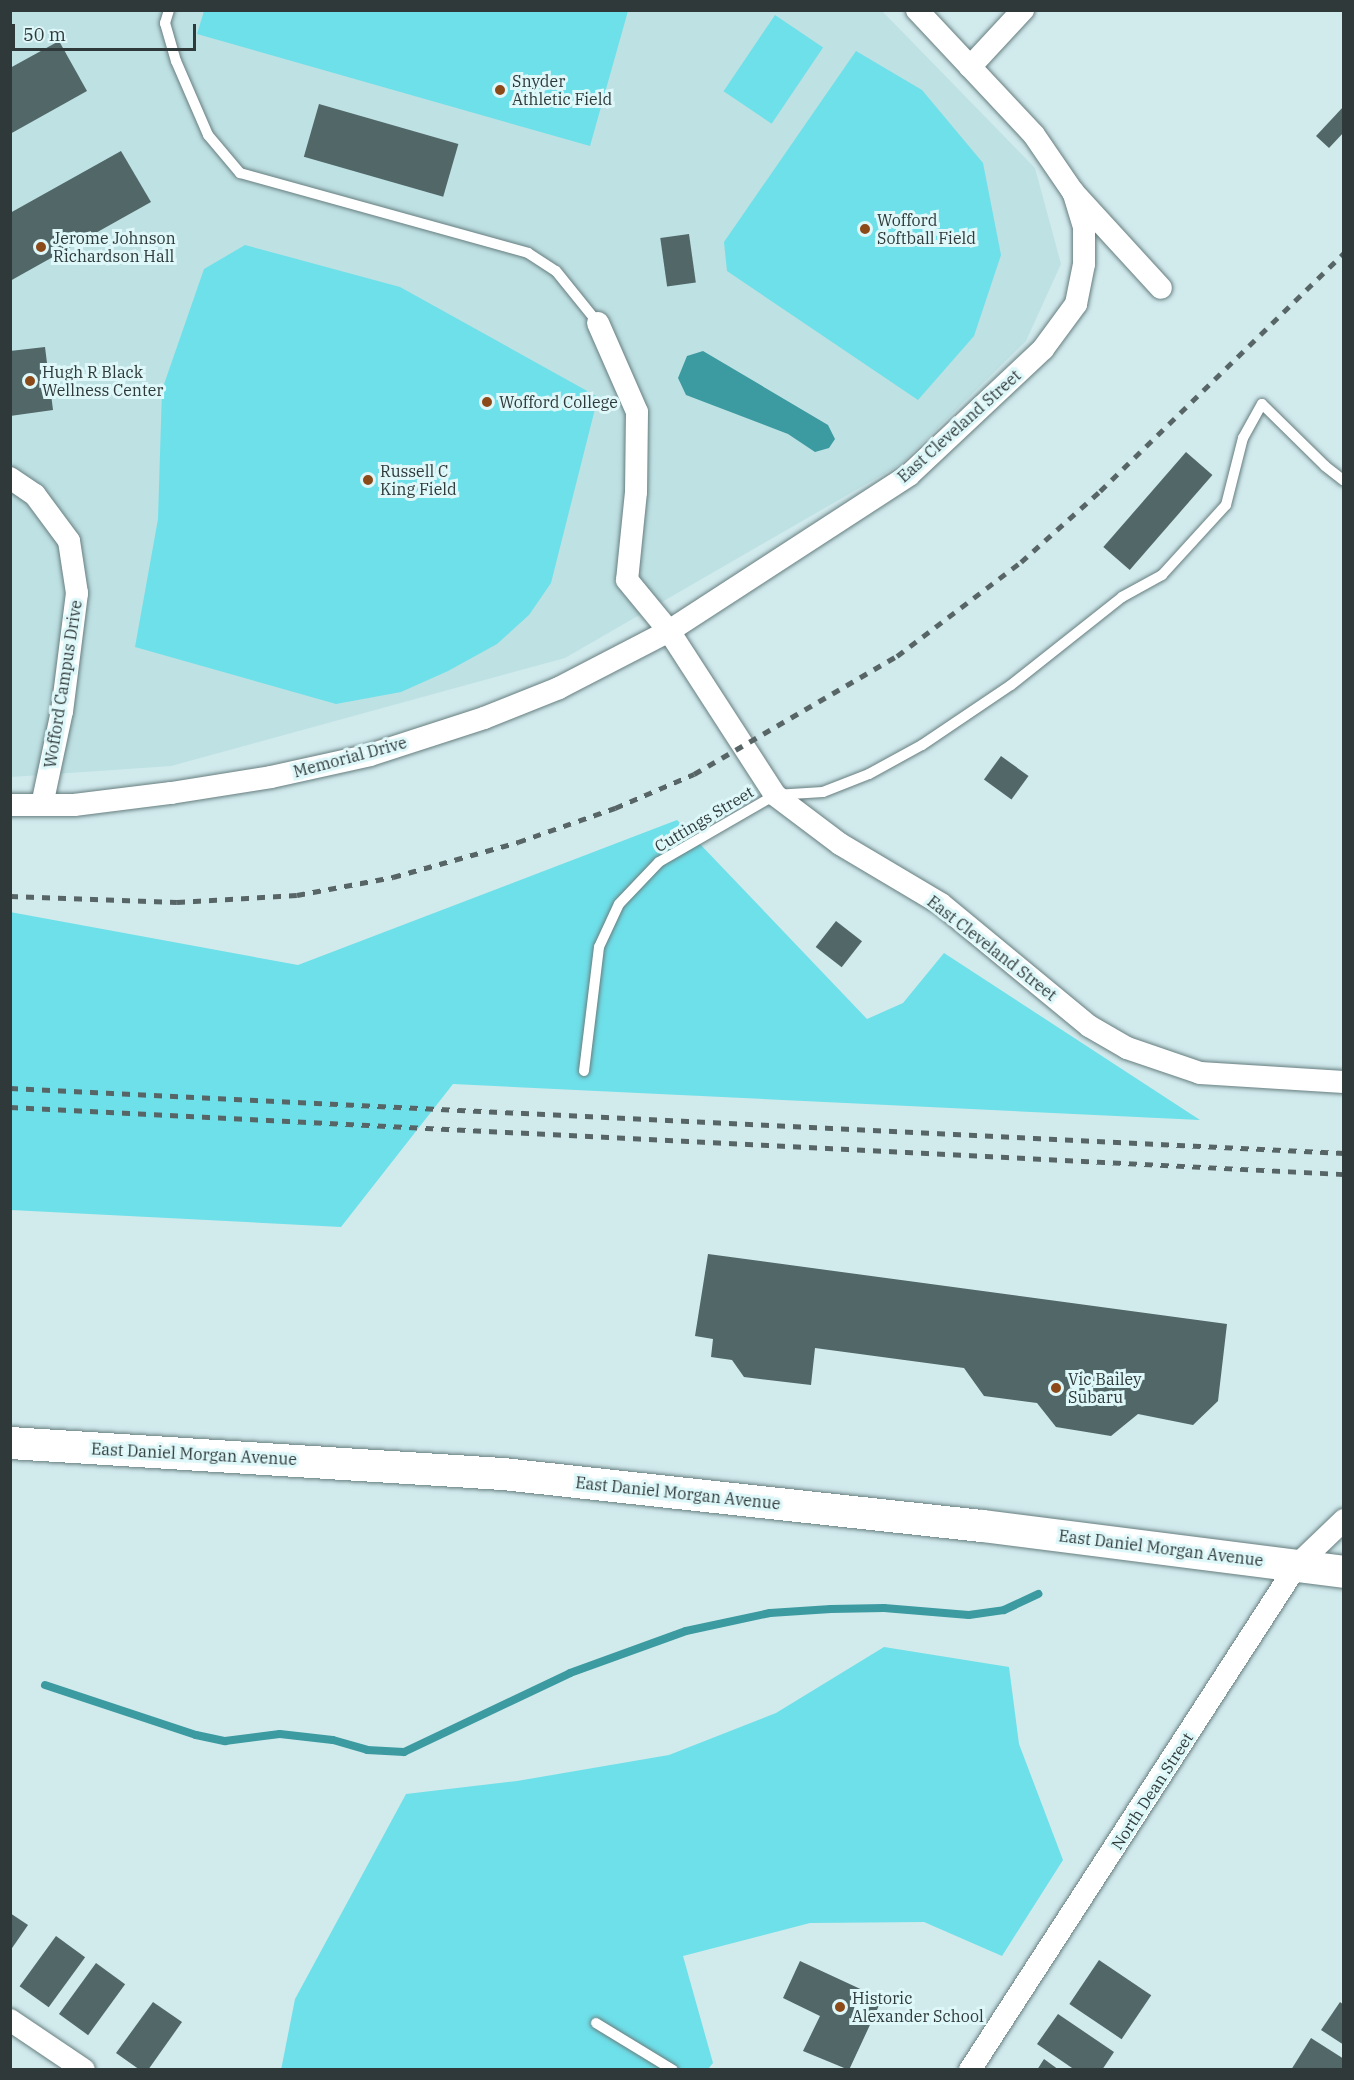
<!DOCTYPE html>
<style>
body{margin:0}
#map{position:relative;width:1354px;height:2080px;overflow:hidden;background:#d1eaec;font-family:"IBM Plex Serif",serif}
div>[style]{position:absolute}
.built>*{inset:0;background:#bee1e3}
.green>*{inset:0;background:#6ee0e9;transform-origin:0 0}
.water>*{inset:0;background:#3c9aa1}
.stream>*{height:8px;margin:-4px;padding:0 4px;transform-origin:4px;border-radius:4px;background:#3c9aa1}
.building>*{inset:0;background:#516768;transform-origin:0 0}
.roads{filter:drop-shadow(0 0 2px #677e80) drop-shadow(0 0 2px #677e80)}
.service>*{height:10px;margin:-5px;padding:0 5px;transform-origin:5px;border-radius:5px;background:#fff}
.minor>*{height:22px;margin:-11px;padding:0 11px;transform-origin:11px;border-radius:11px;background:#fff}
.secondary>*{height:32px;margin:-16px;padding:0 16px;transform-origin:16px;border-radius:16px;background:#fff}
.rail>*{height:4.5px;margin-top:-2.25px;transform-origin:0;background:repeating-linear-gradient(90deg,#576566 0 8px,transparent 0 16px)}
.dots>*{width:16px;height:16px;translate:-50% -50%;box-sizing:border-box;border:3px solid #def7f9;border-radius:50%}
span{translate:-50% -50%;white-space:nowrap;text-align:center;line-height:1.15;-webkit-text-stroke:6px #def7f9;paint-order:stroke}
.poi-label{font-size:16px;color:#2f3939}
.left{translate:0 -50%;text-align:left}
.street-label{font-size:16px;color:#2f3939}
.frame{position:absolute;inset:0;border:12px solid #2f3939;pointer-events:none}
.scale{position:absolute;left:12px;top:24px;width:184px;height:27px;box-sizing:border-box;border:3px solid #2f3939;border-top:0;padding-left:8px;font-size:18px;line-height:21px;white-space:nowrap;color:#2f3939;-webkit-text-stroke:4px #def7f9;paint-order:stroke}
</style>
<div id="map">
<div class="built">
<i style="clip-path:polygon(11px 11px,882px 11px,1035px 168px,1061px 264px,1026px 341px,901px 464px,565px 658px,171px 766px,11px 777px)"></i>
</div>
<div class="green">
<i style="clip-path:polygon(204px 11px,204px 10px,628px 11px,590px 146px,197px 34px)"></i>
<i style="left:775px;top:15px;width:58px;height:92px;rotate:34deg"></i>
<i style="clip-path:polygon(856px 51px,922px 90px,983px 163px,1001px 255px,974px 336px,918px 400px,727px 271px,724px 242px)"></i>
<i style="clip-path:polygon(245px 245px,400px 287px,598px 397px,551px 583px,529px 615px,497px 644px,448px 671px,401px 692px,336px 704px,135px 647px,158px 519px,162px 390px,204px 269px)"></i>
<i style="clip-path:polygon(677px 820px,867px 1019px,903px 1003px,944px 953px,1200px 1120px,453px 1084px,341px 1227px,11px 1210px,10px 912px,298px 965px)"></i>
<i style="clip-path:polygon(884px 1647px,1009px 1667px,1019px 1744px,1063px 1860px,1002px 1956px,924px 1922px,810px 1923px,683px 1956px,713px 2063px,708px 2069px,281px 2070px,295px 1999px,406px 1794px,517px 1781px,669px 1755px,776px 1713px)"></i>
</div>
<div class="water">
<i style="clip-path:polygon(703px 351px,828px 425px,835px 439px,829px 448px,815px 452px,788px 434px,686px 395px,678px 378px,687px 356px)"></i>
</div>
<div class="stream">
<i style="left:45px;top:1685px;width:159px;rotate:18.3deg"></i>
<i style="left:196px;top:1735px;width:30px;rotate:12deg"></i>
<i style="left:225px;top:1741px;width:55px;rotate:-7.3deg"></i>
<i style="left:280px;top:1734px;width:53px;rotate:6.5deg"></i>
<i style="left:333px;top:1740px;width:35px;rotate:16deg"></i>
<i style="left:367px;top:1750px;width:37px;rotate:3deg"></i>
<i style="left:404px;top:1752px;width:184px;rotate:-25.4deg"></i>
<i style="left:570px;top:1673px;width:123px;rotate:-19.9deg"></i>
<i style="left:686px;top:1631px;width:86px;rotate:-12.1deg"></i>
<i style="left:770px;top:1613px;width:61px;rotate:-3.8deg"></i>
<i style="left:831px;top:1609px;width:53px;rotate:-1.1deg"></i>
<i style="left:884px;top:1608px;width:85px;rotate:4.7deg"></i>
<i style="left:969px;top:1615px;width:35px;rotate:-8deg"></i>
<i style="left:1004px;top:1610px;width:38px;rotate:-25deg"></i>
</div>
<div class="building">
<i style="clip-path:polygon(59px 41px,87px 91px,10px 134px,10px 68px)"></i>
<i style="left:319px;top:104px;width:145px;height:55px;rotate:16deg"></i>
<i style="clip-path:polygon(1344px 106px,1344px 132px,1329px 148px,1316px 136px)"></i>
<i style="clip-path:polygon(121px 151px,151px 202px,10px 281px,10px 213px)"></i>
<i style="left:689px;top:234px;width:49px;height:29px;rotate:82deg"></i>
<i style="clip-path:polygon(45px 347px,53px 410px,10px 416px,10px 351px)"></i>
<i style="left:1186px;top:452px;width:35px;height:126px;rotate:41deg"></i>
<i style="left:1001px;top:756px;width:34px;height:29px;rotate:36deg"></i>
<i style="left:836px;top:921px;width:33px;height:33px;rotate:38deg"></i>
<i style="clip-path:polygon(708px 1254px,1227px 1324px,1218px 1401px,1193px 1425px,1138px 1414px,1111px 1436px,1056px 1427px,1037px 1403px,984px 1396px,964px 1368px,815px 1348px,811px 1385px,744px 1377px,732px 1360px,711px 1357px,713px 1339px,695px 1336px)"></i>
<i style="clip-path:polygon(10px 1913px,28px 1925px,10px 1951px)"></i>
<i style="left:56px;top:1936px;width:36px;height:62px;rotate:36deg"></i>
<i style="left:1099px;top:1960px;width:63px;height:53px;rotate:34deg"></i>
<i style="clip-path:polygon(800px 1961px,882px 1999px,849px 2070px,803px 2051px,820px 2016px,783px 1998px)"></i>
<i style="left:96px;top:1963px;width:36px;height:63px;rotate:36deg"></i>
<i style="clip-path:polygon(153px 2002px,182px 2022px,148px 2070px,140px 2070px,116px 2053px)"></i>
<i style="clip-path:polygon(1340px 2002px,1344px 2005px,1344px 2045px,1321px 2030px)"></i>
<i style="clip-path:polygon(1058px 2014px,1114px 2052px,1102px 2070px,1075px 2070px,1037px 2044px)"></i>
<i style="clip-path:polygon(1311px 2038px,1344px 2059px,1344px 2070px,1291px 2070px)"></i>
<i style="clip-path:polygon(1044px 2059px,1059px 2070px,1037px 2070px)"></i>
</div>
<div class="roads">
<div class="service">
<i style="left:169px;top:10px;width:14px;rotate:107deg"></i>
<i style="left:165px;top:23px;width:40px;rotate:74deg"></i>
<i style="left:176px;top:61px;width:81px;rotate:66.6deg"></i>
<i style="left:208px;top:135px;width:50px;rotate:49.9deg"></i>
<i style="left:240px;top:173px;width:299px;rotate:15.5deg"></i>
<i style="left:528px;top:253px;width:33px;rotate:33deg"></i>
<i style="left:556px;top:271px;width:67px;rotate:51.1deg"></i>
<i style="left:584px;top:1071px;width:125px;rotate:-83.1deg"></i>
<i style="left:599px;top:947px;width:47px;rotate:-65.1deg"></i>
<i style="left:619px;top:904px;width:58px;rotate:-46.4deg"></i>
<i style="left:659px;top:862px;width:134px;rotate:-30deg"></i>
<i style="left:775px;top:795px;width:48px;rotate:-3.6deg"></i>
<i style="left:823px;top:792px;width:49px;rotate:-21.4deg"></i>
<i style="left:869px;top:774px;width:60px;rotate:-28.7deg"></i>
<i style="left:922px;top:745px;width:107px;rotate:-34deg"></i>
<i style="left:1011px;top:685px;width:142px;rotate:-38.4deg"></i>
<i style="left:1122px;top:597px;width:46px;rotate:-28.8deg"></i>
<i style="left:1162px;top:575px;width:95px;rotate:-47.6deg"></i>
<i style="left:1226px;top:505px;width:69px;rotate:-75.8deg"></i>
<i style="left:1243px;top:438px;width:39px;rotate:-61deg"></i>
<i style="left:1262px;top:404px;width:88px;rotate:44.5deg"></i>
<i style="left:1325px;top:466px;width:24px;rotate:38deg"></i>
<i style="left:596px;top:2023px;width:90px;rotate:31.4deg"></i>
</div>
<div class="minor">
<i style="left:917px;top:10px;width:171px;rotate:46.9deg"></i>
<i style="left:1034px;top:135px;width:69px;rotate:55.6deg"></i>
<i style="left:1073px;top:192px;width:130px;rotate:47.5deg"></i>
<i style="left:970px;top:67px;width:78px;rotate:-47.1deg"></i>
<i style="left:598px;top:323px;width:97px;rotate:66.3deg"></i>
<i style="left:637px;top:412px;width:80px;rotate:90.7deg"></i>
<i style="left:636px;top:492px;width:88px;rotate:95.8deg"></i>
<i style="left:627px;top:580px;width:66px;rotate:50.5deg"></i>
<i style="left:669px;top:631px;width:195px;rotate:57.1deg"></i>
<i style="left:775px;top:795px;width:81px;rotate:37deg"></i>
<i style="left:840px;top:844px;width:117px;rotate:30.7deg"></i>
<i style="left:941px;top:904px;width:192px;rotate:39.5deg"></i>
<i style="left:1089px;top:1026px;width:44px;rotate:30.1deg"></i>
<i style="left:1127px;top:1048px;width:77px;rotate:18.9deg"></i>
<i style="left:1200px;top:1073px;width:144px;rotate:3.6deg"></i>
<i style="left:10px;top:478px;width:30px;rotate:34deg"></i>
<i style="left:35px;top:495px;width:57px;rotate:53.5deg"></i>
<i style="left:69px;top:541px;width:53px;rotate:81.3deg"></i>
<i style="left:77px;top:593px;width:119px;rotate:97.2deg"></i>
<i style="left:62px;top:711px;width:96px;rotate:102deg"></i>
<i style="left:10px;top:805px;width:64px"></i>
<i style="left:74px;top:805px;width:98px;rotate:-7.1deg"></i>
<i style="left:171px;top:793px;width:101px;rotate:-9.1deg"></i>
<i style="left:271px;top:777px;width:101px;rotate:-12.5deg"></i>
<i style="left:370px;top:755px;width:120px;rotate:-18deg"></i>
<i style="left:484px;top:718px;width:81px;rotate:-21.8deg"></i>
<i style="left:559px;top:688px;width:124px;rotate:-27.4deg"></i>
<i style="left:669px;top:631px;width:286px;rotate:-33deg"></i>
<i style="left:909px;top:475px;width:184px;rotate:-43.2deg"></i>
<i style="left:1043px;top:349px;width:56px;rotate:-53.7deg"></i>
<i style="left:1076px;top:304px;width:41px;rotate:-78.7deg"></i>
<i style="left:1084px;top:264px;width:37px;rotate:-90deg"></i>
<i style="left:1084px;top:227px;width:37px;rotate:-107deg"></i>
<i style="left:10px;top:2020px;width:89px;rotate:34deg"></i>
<i style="left:970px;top:2070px;width:602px;rotate:-57.08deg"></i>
<i style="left:1297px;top:1565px;width:65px;rotate:-43.8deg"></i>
</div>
<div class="secondary">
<i style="left:10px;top:1443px;width:494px;rotate:3.6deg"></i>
<i style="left:503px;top:1474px;width:482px;rotate:6.2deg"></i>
<i style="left:982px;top:1526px;width:365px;rotate:7.2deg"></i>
</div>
</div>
<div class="rail">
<i style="left:10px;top:896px;width:167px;rotate:2.1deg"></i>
<i style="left:177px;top:902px;width:120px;rotate:-3.3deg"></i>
<i style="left:297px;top:895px;width:98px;rotate:-10.6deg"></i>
<i style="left:393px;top:877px;width:130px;rotate:-15.6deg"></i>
<i style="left:518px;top:842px;width:103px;rotate:-19.3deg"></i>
<i style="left:615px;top:808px;width:86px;rotate:-23.3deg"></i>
<i style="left:694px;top:774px;width:235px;rotate:-30.2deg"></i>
<i style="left:897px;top:656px;width:156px;rotate:-37.2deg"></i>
<i style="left:1021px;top:562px;width:106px;rotate:-41.9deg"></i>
<i style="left:1100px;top:491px;width:341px;rotate:-44.3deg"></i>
<i style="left:10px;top:1088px;width:1336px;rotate:2.79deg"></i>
<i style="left:10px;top:1107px;width:1336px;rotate:2.88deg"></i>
</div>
<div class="dots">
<i style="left:500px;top:90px;background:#8c4a19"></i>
<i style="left:865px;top:229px;background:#8c4a19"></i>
<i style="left:41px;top:247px;background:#8c4a19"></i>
<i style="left:30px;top:381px;background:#8c4a19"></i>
<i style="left:487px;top:402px;background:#8c4a19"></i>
<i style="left:368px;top:480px;background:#8c4a19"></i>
<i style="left:1056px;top:1388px;background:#8c4a19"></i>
<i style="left:840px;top:2007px;background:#8c4a19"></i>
</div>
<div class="poi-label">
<span class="left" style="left:512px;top:90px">Snyder<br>Athletic Field</span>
<span class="left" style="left:877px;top:229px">Wofford<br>Softball Field</span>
<span class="left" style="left:53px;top:247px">Jerome Johnson<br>Richardson Hall</span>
<span class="left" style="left:42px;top:381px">Hugh R Black<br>Wellness Center</span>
<span class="left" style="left:499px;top:402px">Wofford College</span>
<span class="left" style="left:380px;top:480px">Russell C<br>King Field</span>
<span class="left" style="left:1068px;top:1388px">Vic Bailey<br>Subaru</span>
<span class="left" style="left:852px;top:2007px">Historic<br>Alexander School</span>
</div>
<div class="street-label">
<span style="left:959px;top:426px;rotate:-42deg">East Cleveland Street</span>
<span style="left:63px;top:684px;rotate:-81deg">Wofford Campus Drive</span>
<span style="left:350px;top:757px;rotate:-15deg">Memorial Drive</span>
<span style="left:704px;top:819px;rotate:-31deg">Cuttings Street</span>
<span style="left:992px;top:948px;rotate:38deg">East Cleveland Street</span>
<span style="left:194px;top:1454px;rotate:3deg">East Daniel Morgan Avenue</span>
<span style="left:678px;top:1493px;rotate:6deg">East Daniel Morgan Avenue</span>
<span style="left:1161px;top:1548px;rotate:7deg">East Daniel Morgan Avenue</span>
<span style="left:1152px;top:1791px;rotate:-57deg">North Dean Street</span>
</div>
<div class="frame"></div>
<div class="scale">50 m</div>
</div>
